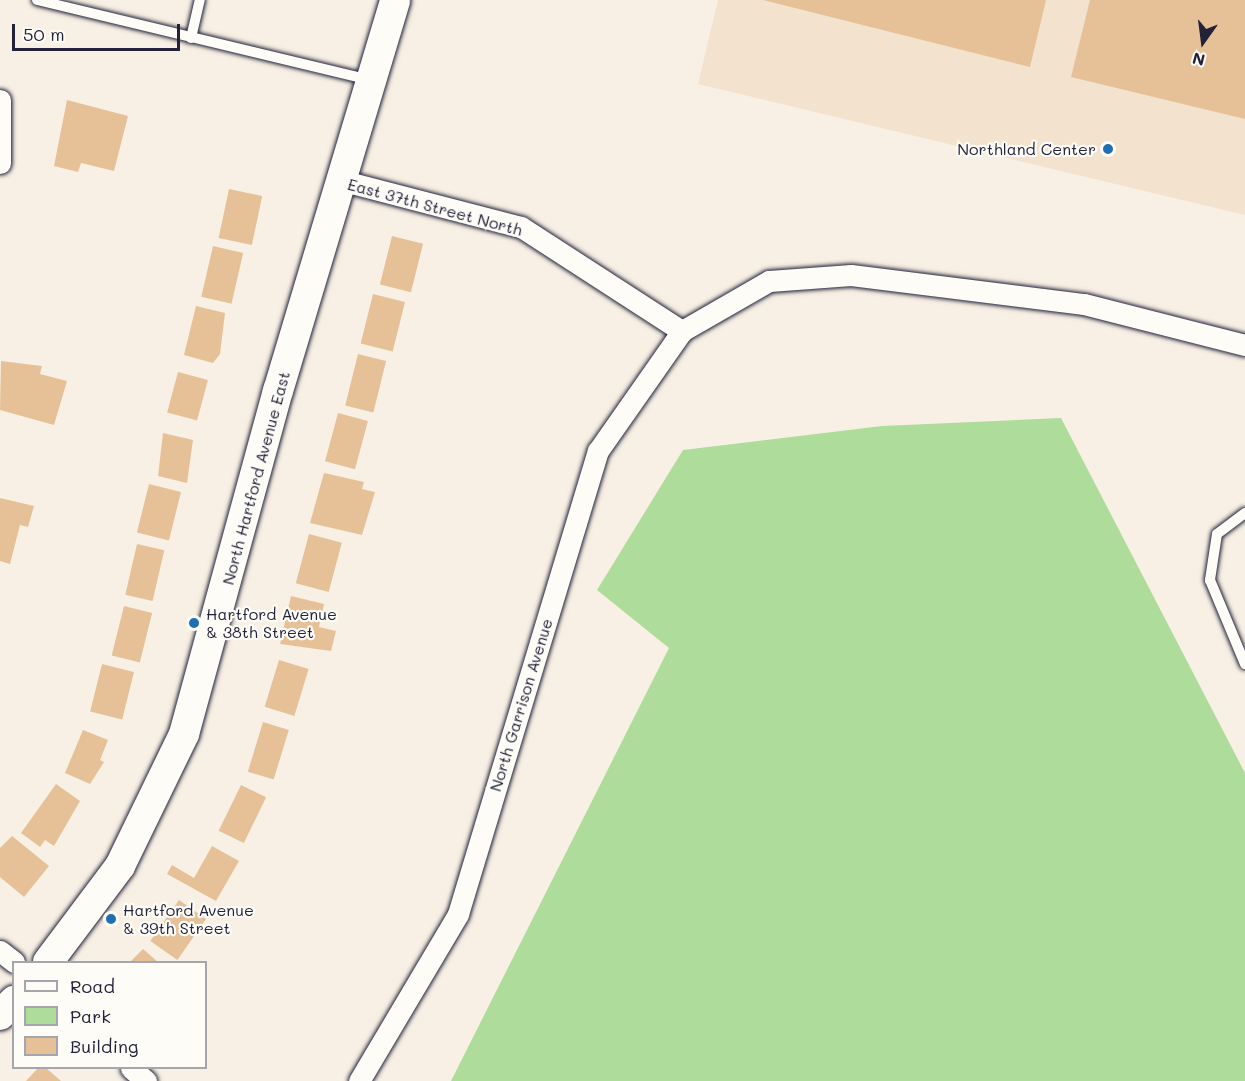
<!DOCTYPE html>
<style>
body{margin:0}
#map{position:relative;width:1245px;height:1081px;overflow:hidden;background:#f8f0e4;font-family:Mali,sans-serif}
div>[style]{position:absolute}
.built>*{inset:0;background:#f3e2cd}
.green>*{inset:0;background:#aedc9a}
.building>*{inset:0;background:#e6c197;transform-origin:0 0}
.roads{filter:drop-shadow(0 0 2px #22223b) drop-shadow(0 0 2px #22223b)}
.lane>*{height:10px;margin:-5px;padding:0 5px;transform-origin:5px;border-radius:5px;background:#fdfcf7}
.street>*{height:21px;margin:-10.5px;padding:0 10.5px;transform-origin:10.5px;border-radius:10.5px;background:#fdfcf7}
.secondary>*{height:30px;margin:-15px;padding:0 15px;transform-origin:15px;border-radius:15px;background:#fdfcf7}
.dots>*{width:16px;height:16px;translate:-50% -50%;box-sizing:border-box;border:3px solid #fdfcf7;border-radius:50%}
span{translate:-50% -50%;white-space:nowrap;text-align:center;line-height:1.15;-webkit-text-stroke:4.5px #fdfcf7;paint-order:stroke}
.poi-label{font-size:16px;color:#22223b}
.right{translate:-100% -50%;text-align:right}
.left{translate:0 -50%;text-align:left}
.street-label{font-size:16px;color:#22223b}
.legend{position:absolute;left:12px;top:961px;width:195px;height:108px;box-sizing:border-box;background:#fdfcf7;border:2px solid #a5a5ac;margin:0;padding:8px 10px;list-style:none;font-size:18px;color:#22223b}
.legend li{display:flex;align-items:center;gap:12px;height:30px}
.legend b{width:30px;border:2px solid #a5a5ac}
.north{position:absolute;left:1173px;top:12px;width:60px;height:60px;-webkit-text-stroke:4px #fdfcf7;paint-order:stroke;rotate:194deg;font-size:16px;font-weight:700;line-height:24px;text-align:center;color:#22223b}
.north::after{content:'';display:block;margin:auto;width:21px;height:27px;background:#22223b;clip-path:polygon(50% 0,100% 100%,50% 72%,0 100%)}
.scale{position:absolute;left:12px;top:24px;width:168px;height:27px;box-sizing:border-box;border:3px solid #22223b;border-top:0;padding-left:8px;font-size:18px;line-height:21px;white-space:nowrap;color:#22223b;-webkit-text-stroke:4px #fdfcf7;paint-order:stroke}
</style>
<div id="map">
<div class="built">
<i style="clip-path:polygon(718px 0,1245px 0,1245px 215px,698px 84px)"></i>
</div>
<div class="green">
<i style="clip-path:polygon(1061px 418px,1245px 773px,1245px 1081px,451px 1081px,669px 648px,597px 590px,683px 450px,882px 426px)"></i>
</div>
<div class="building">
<i style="clip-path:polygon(763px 0,1046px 0,1030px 67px)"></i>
<i style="clip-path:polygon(1090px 0,1245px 0,1245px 119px,1071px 77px)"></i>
<i style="clip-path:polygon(67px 100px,128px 116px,114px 171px,81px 163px,78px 172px,54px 166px)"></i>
<i style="left:229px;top:189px;width:34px;height:50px;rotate:12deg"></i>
<i style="left:392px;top:236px;width:32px;height:50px;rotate:14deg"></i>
<i style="left:213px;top:246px;width:31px;height:52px;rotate:13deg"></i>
<i style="left:373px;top:294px;width:33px;height:51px;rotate:14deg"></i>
<i style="clip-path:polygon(196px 306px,225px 313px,220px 354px,213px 363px,184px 355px)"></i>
<i style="left:358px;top:354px;width:29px;height:53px;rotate:14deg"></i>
<i style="clip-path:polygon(1px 361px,42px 366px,40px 374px,67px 381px,54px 425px,0 410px)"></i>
<i style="left:178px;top:372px;width:31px;height:42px;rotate:15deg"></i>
<i style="left:338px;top:413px;width:31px;height:50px;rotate:15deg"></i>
<i style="clip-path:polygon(163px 433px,193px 440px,187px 483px,158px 476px)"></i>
<i style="clip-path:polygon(324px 473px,364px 482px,362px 489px,375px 492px,362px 535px,310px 523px)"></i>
<i style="left:149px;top:484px;width:33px;height:50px;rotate:14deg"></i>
<i style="clip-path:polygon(0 498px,34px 506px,28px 527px,20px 525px,10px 564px,0 561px)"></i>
<i style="left:309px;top:534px;width:34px;height:51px;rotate:15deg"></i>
<i style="left:137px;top:544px;width:28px;height:52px;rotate:13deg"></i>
<i style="clip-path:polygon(291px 596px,324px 604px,319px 627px,336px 631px,331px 651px,280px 644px)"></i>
<i style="left:124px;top:606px;width:29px;height:51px;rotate:14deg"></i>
<i style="left:279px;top:660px;width:31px;height:49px;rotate:17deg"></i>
<i style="left:102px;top:664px;width:33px;height:49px;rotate:14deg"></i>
<i style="left:263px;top:722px;width:27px;height:52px;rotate:17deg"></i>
<i style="clip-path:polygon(83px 730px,108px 740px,100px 760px,104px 762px,90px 784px,65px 773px)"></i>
<i style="clip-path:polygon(56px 784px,80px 801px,54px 846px,45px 840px,40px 847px,21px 833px)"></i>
<i style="left:241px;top:785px;width:28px;height:51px;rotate:26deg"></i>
<i style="clip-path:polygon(12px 836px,49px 866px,24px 897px,0 877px,0 848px)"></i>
<i style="clip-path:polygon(212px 846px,239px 861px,216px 901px,167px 874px,172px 865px,194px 878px)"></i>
<i style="left:179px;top:900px;width:33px;height:50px;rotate:35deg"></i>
<i style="clip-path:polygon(143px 949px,158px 962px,130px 962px)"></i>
<i style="clip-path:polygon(38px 1068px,46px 1068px,61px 1081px,26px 1081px)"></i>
</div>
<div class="roads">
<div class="lane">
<i style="left:37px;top:0;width:342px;rotate:13.5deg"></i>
<i style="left:191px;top:38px;width:39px;rotate:-77deg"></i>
<i style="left:1245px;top:513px;width:35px;rotate:143deg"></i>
<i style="left:1217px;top:534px;width:47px;rotate:98.7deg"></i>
<i style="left:1210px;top:580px;width:91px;rotate:67.4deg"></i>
</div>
<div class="street">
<i style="left:0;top:100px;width:63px;rotate:90deg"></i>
<i style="left:340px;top:180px;width:187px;rotate:14.6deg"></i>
<i style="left:521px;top:227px;width:192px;rotate:32.9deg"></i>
<i style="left:0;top:951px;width:18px;rotate:38deg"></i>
<i style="left:131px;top:1068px;width:20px;rotate:41deg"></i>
<i style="left:359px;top:1081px;width:194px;rotate:-59.3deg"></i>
<i style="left:458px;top:914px;width:484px;rotate:-73.2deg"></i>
<i style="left:598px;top:451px;width:146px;rotate:-55deg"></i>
<i style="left:682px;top:331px;width:100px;rotate:-29.9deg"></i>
<i style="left:769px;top:281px;width:82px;rotate:-4.2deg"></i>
<i style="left:851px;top:275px;width:235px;rotate:7.1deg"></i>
<i style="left:1084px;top:304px;width:166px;rotate:14.3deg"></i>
</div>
<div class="secondary">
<i style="left:48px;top:962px;width:120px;rotate:-53.1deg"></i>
<i style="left:120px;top:866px;width:147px;rotate:-64.1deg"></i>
<i style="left:184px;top:734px;width:356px;rotate:-74.7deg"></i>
<i style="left:278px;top:391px;width:408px;rotate:-73.3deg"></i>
<i style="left:0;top:1015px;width:20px;rotate:-45deg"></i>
</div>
</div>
<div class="dots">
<i style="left:1108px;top:149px;background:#1f6fb2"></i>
<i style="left:194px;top:623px;background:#1f6fb2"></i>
<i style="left:111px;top:919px;background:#1f6fb2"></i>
</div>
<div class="poi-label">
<span class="right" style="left:1096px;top:149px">Northland Center</span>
<span class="left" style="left:206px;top:623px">Hartford Avenue<br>&amp; 38th Street</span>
<span class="left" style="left:123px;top:919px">Hartford Avenue<br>&amp; 39th Street</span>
</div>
<div class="street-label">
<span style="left:435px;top:207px;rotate:15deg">East 37th Street North</span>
<span style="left:256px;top:478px;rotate:-75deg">North Hartford Avenue East</span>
<span style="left:521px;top:705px;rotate:-73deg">North Garrison Avenue</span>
</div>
<ul class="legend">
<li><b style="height:8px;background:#fdfcf7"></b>Road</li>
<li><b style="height:16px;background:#aedc9a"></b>Park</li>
<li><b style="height:16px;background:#e6c197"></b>Building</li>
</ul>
<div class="north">N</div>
<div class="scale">50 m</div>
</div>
